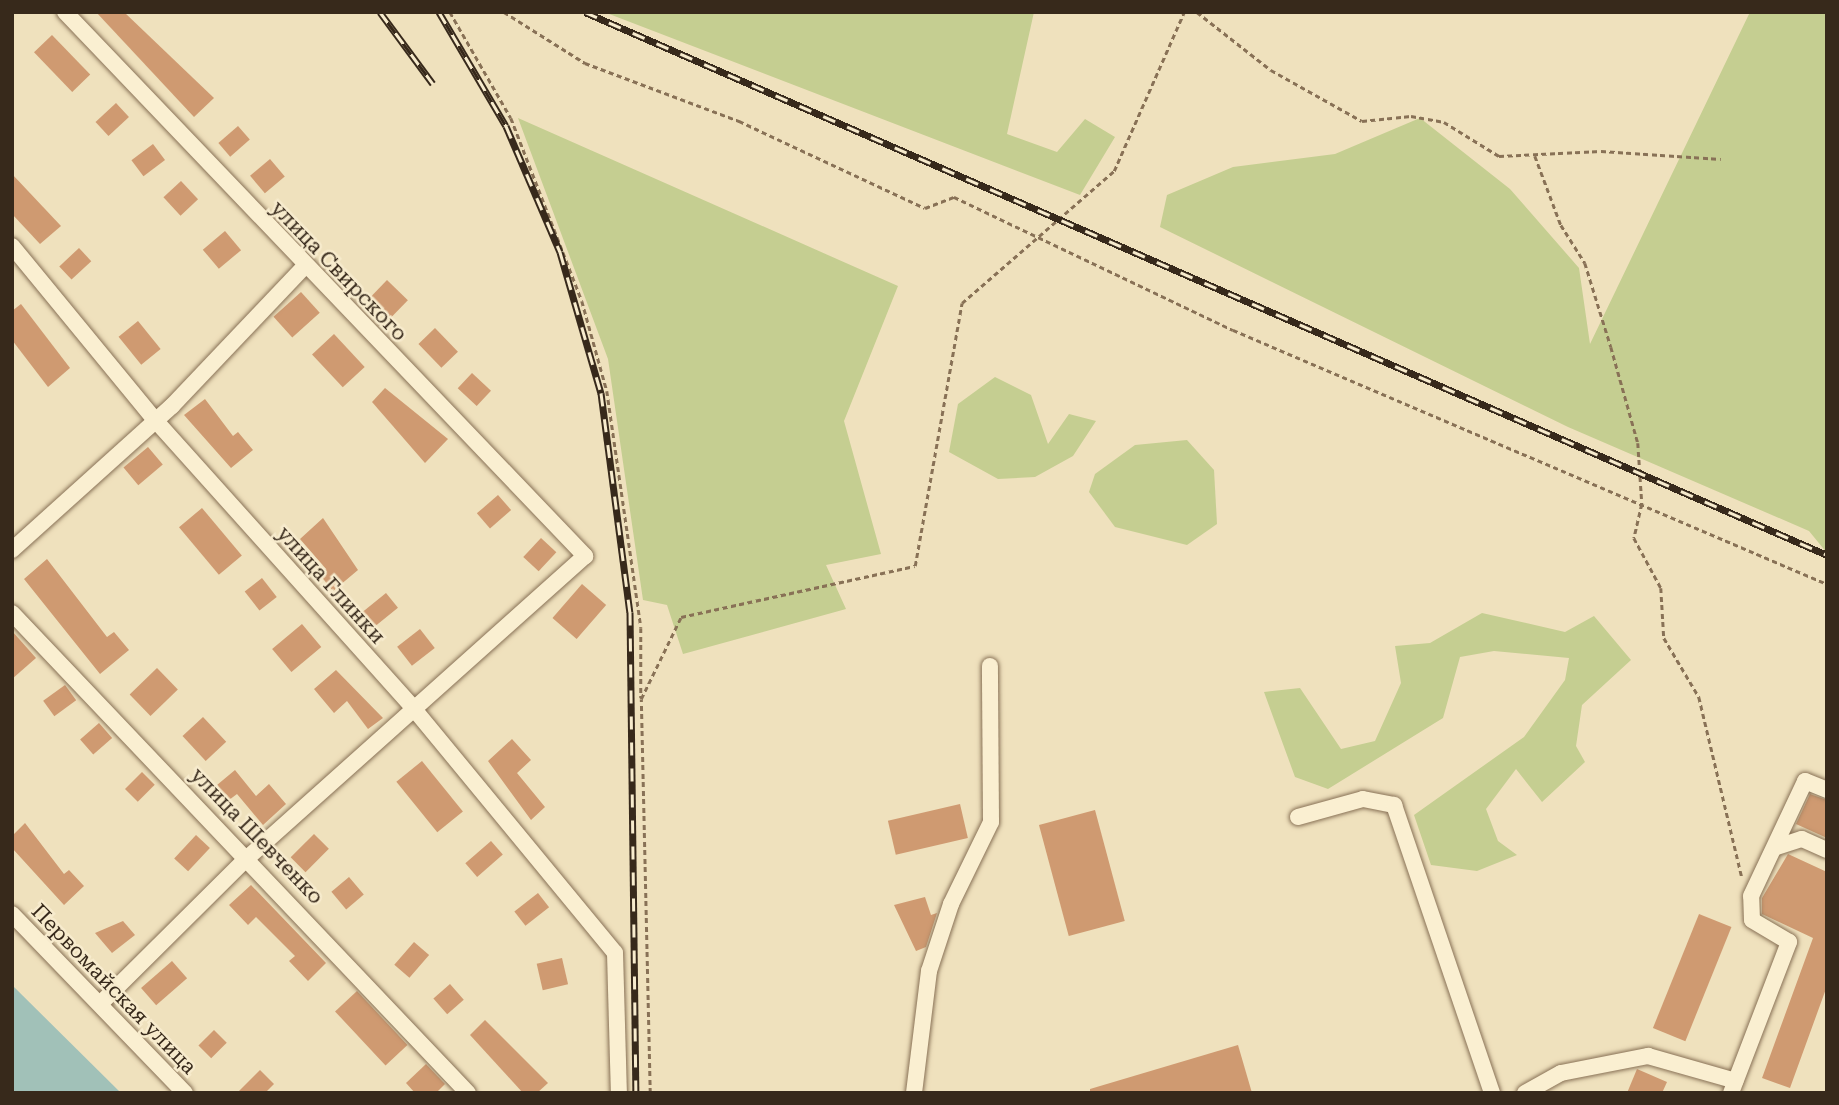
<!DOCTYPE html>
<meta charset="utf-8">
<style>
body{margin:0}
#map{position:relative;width:1839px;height:1105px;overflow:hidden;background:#efe1bd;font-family:"Roboto Serif",serif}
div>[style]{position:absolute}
.green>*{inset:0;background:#c5ce91}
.water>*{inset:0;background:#a1c1b8}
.building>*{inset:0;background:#cf9a71;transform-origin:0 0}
.path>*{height:2.5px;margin-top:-1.25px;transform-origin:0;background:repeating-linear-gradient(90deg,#887156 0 5px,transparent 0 8.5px)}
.roads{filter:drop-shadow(0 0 2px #887156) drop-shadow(0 0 2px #887156)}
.minor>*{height:16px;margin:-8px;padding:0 8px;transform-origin:8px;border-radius:8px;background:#faefd1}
.rail>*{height:7px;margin-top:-3.5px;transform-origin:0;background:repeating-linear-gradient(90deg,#f7ebcd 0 13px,#37291b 0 26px);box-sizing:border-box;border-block:2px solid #37291b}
span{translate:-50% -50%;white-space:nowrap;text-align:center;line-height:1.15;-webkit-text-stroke:5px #f7ebcd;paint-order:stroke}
.street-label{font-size:21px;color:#37291b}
.frame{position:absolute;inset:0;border:14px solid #37291b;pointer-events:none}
</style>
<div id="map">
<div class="green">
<i style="clip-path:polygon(604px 12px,1034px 12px,1007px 134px,1057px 152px,1085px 119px,1115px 137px,1080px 195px)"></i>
<i style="clip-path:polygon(1750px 12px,1827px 12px,1827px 553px,1809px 531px,1568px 427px,1160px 227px,1167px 195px,1233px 167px,1335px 154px,1420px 118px,1510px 189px,1579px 268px,1590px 344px)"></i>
<i style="clip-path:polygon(518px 118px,898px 286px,844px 421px,881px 554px,826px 565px,846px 609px,683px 654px,667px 605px,643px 600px,608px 359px)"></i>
<i style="clip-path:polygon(995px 377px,1031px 395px,1048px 444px,1069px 414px,1096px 421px,1073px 456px,1035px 477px,998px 479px,949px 452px,958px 404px)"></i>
<i style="clip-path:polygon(1187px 440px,1214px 470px,1217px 524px,1187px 545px,1115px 527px,1089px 492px,1095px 474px,1135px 445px)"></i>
<i style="clip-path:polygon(1482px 613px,1565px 632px,1594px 616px,1631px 660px,1582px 705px,1576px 746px,1585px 762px,1542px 802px,1516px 769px,1486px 809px,1498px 841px,1517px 855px,1477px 871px,1431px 865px,1414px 815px,1524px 737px,1565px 680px,1569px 658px,1494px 651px,1460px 657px,1443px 718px,1328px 789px,1295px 777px,1264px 692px,1300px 688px,1341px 749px,1375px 741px,1401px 683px,1395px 646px,1430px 643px)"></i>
</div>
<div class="water">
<i style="clip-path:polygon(12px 985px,121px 1093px,12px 1093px)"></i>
</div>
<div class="building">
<i style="clip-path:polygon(96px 12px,124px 12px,214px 98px,194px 117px)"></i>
<i style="left:52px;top:35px;width:55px;height:25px;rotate:46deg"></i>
<i style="left:116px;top:103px;width:19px;height:28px;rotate:47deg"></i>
<i style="left:238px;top:126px;width:18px;height:26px;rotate:49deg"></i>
<i style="left:153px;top:144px;width:20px;height:27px;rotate:53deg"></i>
<i style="left:270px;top:159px;width:23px;height:26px;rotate:50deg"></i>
<i style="clip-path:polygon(12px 174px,61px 226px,40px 244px,12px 214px)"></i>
<i style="left:181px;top:181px;width:25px;height:24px;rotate:47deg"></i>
<i style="left:225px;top:231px;width:25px;height:29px;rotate:50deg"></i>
<i style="left:79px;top:248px;width:18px;height:27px;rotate:47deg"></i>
<i style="left:387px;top:280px;width:29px;height:27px;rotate:44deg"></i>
<i style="left:301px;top:292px;width:28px;height:37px;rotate:48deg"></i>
<i style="clip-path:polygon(21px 304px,70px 368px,48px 387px,12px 340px,12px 311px)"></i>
<i style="left:138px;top:321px;width:36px;height:25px;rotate:51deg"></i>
<i style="left:435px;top:328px;width:33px;height:23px;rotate:46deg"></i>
<i style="left:334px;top:334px;width:45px;height:30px;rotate:47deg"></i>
<i style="left:472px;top:373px;width:26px;height:21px;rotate:43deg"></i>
<i style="clip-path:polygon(385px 388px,448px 439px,425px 463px,372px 402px)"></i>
<i style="clip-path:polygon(205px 399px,233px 436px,238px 432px,253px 450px,231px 468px,184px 415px)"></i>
<i style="left:148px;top:447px;width:23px;height:32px;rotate:50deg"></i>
<i style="left:498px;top:495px;width:20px;height:28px;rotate:49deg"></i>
<i style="left:202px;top:508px;width:62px;height:30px;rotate:50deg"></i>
<i style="clip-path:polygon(323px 518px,358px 570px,333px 591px,320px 575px,326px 569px,300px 539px)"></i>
<i style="left:541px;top:538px;width:21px;height:26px;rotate:43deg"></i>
<i style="clip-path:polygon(47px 559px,107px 637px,114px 632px,129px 650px,100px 674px,24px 579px)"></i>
<i style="left:262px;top:578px;width:24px;height:22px;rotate:52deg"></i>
<i style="left:582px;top:584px;width:32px;height:45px;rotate:41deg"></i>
<i style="left:386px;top:593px;width:19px;height:31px;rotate:51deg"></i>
<i style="left:302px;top:624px;width:30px;height:39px;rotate:50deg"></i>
<i style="left:420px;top:629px;width:24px;height:29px;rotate:52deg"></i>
<i style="clip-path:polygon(12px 631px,36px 658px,12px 679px)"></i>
<i style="left:157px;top:668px;width:30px;height:38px;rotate:46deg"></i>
<i style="clip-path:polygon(336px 670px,383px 718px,368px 729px,347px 701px,334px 713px,314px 689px)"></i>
<i style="left:65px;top:685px;width:19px;height:27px;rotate:54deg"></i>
<i style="left:203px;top:717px;width:34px;height:28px;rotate:47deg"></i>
<i style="left:99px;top:723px;width:20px;height:25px;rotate:49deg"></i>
<i style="clip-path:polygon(512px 739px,531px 760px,517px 773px,545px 807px,531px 820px,488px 761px)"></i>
<i style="left:422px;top:761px;width:65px;height:33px;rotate:51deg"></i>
<i style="clip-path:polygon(235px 770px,256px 796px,269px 784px,286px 804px,263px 825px,237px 794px,229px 800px,217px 785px)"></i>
<i style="left:142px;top:772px;width:18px;height:24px;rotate:45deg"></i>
<i style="clip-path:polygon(1810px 794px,1827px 800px,1827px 838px,1796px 824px)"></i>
<i style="left:960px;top:804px;width:35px;height:74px;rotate:77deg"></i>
<i style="left:1095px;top:810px;width:115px;height:58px;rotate:75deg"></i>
<i style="clip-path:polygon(25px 823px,64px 874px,69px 870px,84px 886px,64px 905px,12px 848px,12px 836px)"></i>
<i style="left:314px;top:834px;width:21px;height:33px;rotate:45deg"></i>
<i style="left:196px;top:835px;width:19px;height:32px;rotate:43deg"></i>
<i style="left:491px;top:841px;width:18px;height:34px;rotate:49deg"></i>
<i style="clip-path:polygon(1788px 854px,1827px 872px,1827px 986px,1790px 1088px,1762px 1078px,1813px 938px,1762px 914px,1762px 898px)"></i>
<i style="left:349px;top:877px;width:23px;height:23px;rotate:50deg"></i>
<i style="clip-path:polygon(251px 885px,326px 963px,308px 981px,289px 961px,295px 956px,256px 917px,248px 925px,229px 905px)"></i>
<i style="left:538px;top:893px;width:18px;height:30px;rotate:52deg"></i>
<i style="clip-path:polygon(925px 897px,931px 915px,937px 913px,926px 947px,916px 951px,894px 905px)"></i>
<i style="left:1699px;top:914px;width:35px;height:123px;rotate:22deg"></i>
<i style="clip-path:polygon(123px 921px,135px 935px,112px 953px,95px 933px)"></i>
<i style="left:414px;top:942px;width:20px;height:30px;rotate:41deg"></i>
<i style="left:562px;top:958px;width:27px;height:26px;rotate:77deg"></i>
<i style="left:172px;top:961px;width:23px;height:41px;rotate:49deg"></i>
<i style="left:450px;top:984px;width:21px;height:22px;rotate:49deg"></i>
<i style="left:357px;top:991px;width:74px;height:30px;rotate:47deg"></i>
<i style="clip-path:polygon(485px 1020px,548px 1083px,537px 1093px,523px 1093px,470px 1035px)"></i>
<i style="left:214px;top:1030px;width:18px;height:22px;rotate:45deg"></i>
<i style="clip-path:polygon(1238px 1045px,1252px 1093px,1090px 1093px,1090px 1089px)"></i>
<i style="clip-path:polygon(426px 1064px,445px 1084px,436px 1093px,415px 1093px,406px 1083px)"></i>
<i style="clip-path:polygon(1637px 1069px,1667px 1082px,1662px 1093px,1627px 1093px)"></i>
<i style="clip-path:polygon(260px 1070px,274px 1084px,265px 1093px,237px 1093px)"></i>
</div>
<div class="path">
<i style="left:450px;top:12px;width:122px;rotate:60.1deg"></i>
<i style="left:511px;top:118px;width:196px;rotate:68.8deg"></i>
<i style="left:582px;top:301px;width:93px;rotate:74.5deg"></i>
<i style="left:607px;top:391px;width:239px;rotate:81.8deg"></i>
<i style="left:641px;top:628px;width:70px;rotate:90deg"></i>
<i style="left:504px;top:12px;width:96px;rotate:32.2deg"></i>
<i style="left:585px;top:63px;width:165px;rotate:20.6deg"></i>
<i style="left:739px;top:121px;width:205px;rotate:25.1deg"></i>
<i style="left:925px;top:208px;width:31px;rotate:-21deg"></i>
<i style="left:954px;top:197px;width:309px;rotate:25.5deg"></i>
<i style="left:1233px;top:330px;width:646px;rotate:23.15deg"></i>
<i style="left:1197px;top:12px;width:94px;rotate:38.1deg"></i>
<i style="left:1271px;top:70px;width:104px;rotate:29.3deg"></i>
<i style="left:1362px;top:121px;width:49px;rotate:-5.8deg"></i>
<i style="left:1411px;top:116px;width:34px;rotate:10deg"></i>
<i style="left:1444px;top:122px;width:65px;rotate:31.7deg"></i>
<i style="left:1499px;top:156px;width:102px;rotate:-2.8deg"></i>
<i style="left:1601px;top:151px;width:120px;rotate:3.8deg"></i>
<i style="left:1535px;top:156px;width:74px;rotate:69.4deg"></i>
<i style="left:1561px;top:225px;width:45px;rotate:57.7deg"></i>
<i style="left:1585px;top:263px;width:88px;rotate:72.8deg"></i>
<i style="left:1611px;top:347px;width:100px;rotate:74.3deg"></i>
<i style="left:1638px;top:443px;width:61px;rotate:86.2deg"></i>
<i style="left:1642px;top:504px;width:35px;rotate:103deg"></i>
<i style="left:1634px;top:538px;width:57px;rotate:61.6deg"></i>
<i style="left:1661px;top:588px;width:50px;rotate:86.6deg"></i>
<i style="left:1664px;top:638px;width:69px;rotate:59.3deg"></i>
<i style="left:1699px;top:697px;width:185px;rotate:76.6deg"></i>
<i style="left:650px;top:1093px;width:394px;rotate:-91.3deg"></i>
<i style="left:641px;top:699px;width:91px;rotate:-64deg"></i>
<i style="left:681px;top:617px;width:239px;rotate:-12.3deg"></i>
<i style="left:915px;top:566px;width:267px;rotate:-79.9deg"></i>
<i style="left:962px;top:303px;width:201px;rotate:-41deg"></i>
<i style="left:1114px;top:171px;width:174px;rotate:-66.2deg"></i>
</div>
<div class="roads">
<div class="minor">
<i style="left:65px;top:12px;width:753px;rotate:46.29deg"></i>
<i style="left:585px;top:556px;width:450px;rotate:138.2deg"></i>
<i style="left:249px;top:856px;width:210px;rotate:135.2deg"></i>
<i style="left:12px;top:246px;width:227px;rotate:50.6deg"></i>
<i style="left:156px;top:421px;width:387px;rotate:48.1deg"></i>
<i style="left:414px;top:709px;width:316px;rotate:50.5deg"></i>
<i style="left:615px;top:953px;width:140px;rotate:88.4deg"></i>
<i style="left:12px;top:550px;width:215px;rotate:-42deg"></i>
<i style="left:172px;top:406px;width:193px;rotate:-46.5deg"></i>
<i style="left:12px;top:613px;width:662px;rotate:46.47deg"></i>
<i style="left:1298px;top:817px;width:67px;rotate:-15.5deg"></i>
<i style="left:1363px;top:799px;width:32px;rotate:11deg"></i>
<i style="left:1394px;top:805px;width:304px;rotate:71.2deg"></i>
<i style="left:1777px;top:847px;width:26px;rotate:-18deg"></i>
<i style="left:1802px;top:839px;width:27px;rotate:24deg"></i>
<i style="left:12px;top:914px;width:249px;rotate:46deg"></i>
<i style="left:914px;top:1093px;width:123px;rotate:-83deg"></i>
<i style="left:929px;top:971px;width:71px;rotate:-71.8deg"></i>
<i style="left:951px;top:904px;width:91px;rotate:-64deg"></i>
<i style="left:991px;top:822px;width:156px;rotate:-90.4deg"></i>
<i style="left:1525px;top:1093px;width:41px;rotate:-29.1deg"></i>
<i style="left:1561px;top:1073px;width:89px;rotate:-11.1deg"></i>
<i style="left:1648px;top:1056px;width:91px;rotate:15.9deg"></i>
<i style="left:1731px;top:1093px;width:162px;rotate:-69deg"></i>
<i style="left:1789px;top:942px;width:43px;rotate:-149.3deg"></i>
<i style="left:1752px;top:920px;width:24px;rotate:-92deg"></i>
<i style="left:1751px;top:896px;width:127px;rotate:-64.8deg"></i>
<i style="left:1805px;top:781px;width:24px;rotate:22deg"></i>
</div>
</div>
<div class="rail">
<i style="left:380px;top:12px;width:89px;rotate:53.6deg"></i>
<i style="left:439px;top:12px;width:132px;rotate:59.6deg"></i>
<i style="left:506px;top:126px;width:137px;rotate:66.8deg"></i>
<i style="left:560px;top:252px;width:147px;rotate:73.8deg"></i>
<i style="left:601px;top:393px;width:221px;rotate:82.5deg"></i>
<i style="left:630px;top:612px;width:481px;rotate:89.3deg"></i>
<i style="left:585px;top:12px;width:1356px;rotate:23.61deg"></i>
</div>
<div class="street-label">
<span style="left:339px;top:271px;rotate:46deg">улица Свирского</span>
<span style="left:331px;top:585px;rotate:48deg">улица Глинки</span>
<span style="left:257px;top:836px;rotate:46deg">улица Шевченко</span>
<span style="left:114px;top:989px;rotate:46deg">Первомайская улица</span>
</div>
<div class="frame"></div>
</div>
